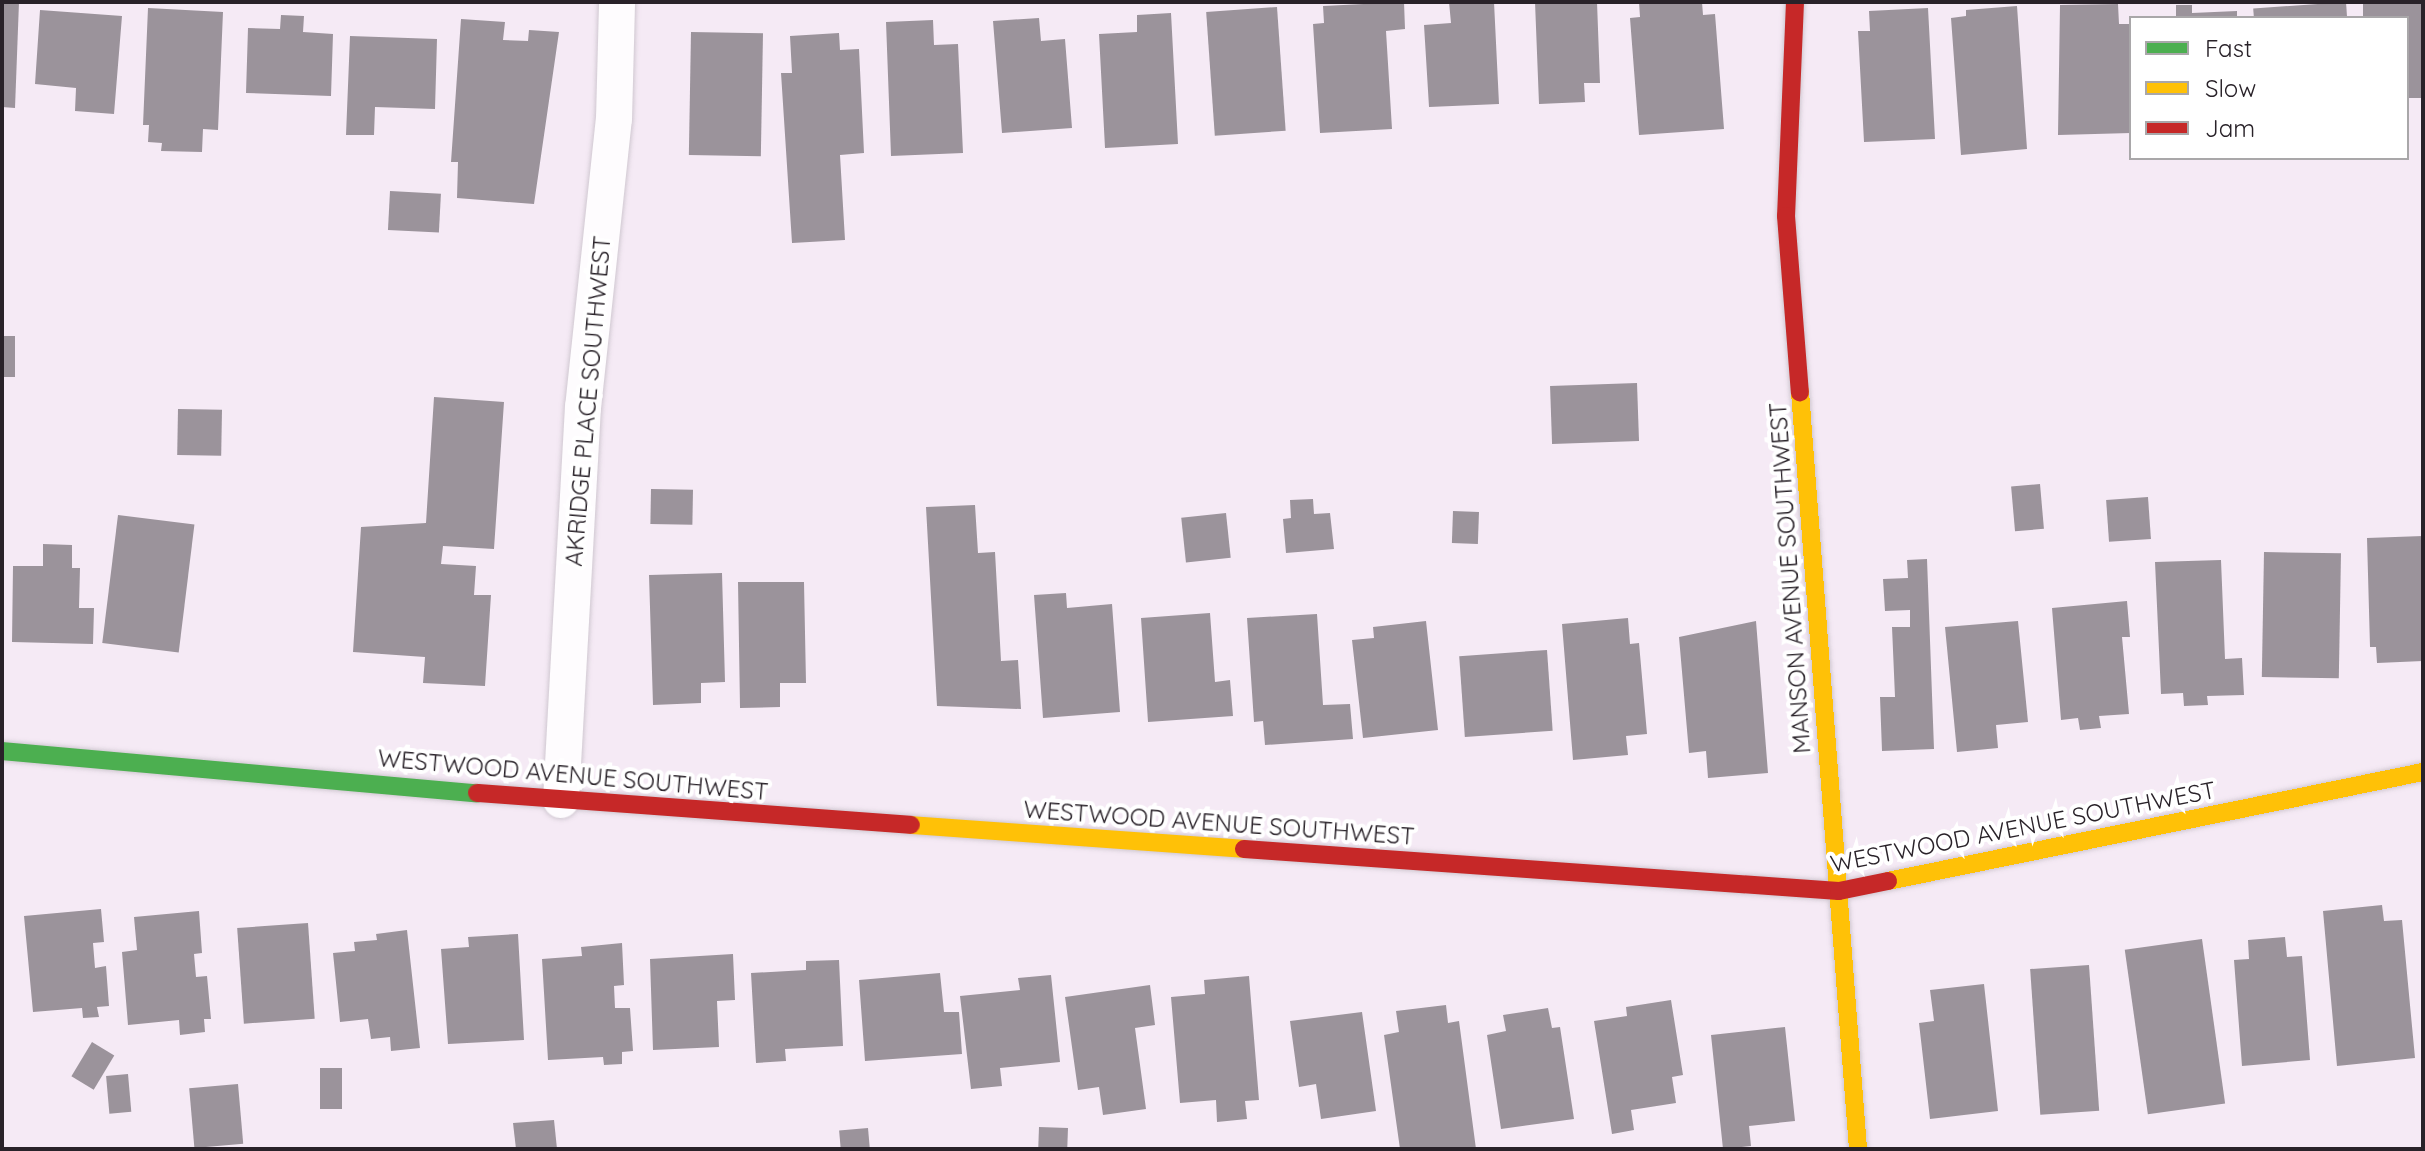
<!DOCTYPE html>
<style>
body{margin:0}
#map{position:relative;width:2425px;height:1151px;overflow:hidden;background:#f5eaf5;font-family:Quicksand,sans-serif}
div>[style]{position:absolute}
.building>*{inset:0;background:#9b939b;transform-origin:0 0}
.roads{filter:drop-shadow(0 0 2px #d0c8d1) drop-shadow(0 0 2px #d0c8d1)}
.street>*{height:36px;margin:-18px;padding:0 18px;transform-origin:18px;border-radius:18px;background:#fefcfe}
.fast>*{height:18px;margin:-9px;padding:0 9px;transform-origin:9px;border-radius:9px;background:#4caf50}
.slow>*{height:18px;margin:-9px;padding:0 9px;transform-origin:9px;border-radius:9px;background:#ffc107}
.jam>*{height:18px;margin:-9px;padding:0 9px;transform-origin:9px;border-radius:9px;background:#c62828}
span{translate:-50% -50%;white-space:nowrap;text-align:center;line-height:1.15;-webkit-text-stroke:8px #fff;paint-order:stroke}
.street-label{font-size:24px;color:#292229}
.frame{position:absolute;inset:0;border:4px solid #292229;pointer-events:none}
.legend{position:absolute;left:2129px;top:16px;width:280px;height:144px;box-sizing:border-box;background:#fff;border:2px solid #a9a7a9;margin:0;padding:10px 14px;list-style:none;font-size:24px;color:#292229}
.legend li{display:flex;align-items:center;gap:16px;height:40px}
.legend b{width:40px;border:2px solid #a9a7a9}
</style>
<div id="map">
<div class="building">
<i style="clip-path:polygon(2px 2px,19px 2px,15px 108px,2px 107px)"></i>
<i style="clip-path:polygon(1404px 2px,1405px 29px,1386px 31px,1392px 129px,1320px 133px,1313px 24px,1324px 23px,1323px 6px)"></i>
<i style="clip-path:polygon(1449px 2px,1494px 2px,1499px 104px,1429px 107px,1424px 25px,1451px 23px)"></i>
<i style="clip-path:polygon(1535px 2px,1597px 2px,1600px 83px,1584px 83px,1585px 102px,1539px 104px)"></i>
<i style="clip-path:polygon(1639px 2px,1702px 2px,1703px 15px,1715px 14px,1724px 129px,1639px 135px,1630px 18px,1640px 17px)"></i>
<i style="left:2346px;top:2px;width:16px;height:93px;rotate:86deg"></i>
<i style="clip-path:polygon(2363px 2px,2423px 2px,2423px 98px,2407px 98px,2407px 18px,2363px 18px)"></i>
<i style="clip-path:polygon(2118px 4px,2119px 24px,2129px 24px,2131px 133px,2058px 135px,2060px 5px)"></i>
<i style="clip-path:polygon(2176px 5px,2192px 5px,2192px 13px,2237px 11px,2237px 18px,2176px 18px)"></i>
<i style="clip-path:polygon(2017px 6px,2027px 149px,1961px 155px,1951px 18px,1966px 16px,1966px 10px)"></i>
<i style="left:1277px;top:7px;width:124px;height:71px;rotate:86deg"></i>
<i style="clip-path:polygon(148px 8px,223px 12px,218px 130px,203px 129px,202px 152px,161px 151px,162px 143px,148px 142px,149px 125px,143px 125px)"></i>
<i style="clip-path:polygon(1928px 8px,1935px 139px,1864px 142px,1858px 31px,1870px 31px,1869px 11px)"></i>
<i style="clip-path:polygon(40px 10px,122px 16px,114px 114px,75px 111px,76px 88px,35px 84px)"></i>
<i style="clip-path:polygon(1171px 13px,1178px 144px,1105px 148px,1099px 34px,1137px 32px,1137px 15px)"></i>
<i style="clip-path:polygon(281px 15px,304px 16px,303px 32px,333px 34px,331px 96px,246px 93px,248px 28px,280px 29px)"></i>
<i style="clip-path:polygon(1039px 18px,1041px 41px,1065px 39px,1072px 128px,1002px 133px,993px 21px)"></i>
<i style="clip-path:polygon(461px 19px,505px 22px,503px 40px,528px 41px,529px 30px,559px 32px,534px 204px,457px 198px,458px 162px,451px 162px)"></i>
<i style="clip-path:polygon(933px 20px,934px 45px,958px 44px,963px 153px,891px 156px,886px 22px)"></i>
<i style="left:691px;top:32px;width:72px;height:123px;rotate:1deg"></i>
<i style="clip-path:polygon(839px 33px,840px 50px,859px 49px,864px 153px,840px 155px,845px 240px,792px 243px,781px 73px,792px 73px,790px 36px)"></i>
<i style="clip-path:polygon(350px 36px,437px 39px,435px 109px,375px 107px,374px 135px,346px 135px)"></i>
<i style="left:390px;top:191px;width:51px;height:39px;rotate:3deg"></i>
<i style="left:2px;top:336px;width:13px;height:41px"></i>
<i style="left:1637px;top:383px;width:58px;height:87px;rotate:88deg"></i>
<i style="clip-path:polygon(434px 397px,504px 402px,494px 549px,443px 546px,441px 564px,476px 566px,474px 595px,491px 595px,485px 686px,423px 683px,425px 657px,353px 652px,361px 527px,426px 523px)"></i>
<i style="left:178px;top:409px;width:44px;height:46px;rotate:1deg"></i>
<i style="left:2040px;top:484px;width:45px;height:29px;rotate:85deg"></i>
<i style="left:651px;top:489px;width:42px;height:35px;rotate:1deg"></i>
<i style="left:2148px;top:497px;width:42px;height:42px;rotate:86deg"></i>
<i style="clip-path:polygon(1313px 499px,1314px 514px,1330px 513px,1334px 549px,1286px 553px,1283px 519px,1291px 518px,1290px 500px)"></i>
<i style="clip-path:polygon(975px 505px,978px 553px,995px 552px,1001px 661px,1018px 660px,1021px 709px,937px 706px,926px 507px)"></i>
<i style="left:1453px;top:511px;width:26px;height:32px;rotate:2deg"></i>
<i style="left:1226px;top:513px;width:45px;height:45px;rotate:84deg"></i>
<i style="left:118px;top:515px;width:77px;height:129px;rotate:7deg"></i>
<i style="clip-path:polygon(2423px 536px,2423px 661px,2377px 663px,2376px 647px,2370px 647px,2367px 538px)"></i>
<i style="clip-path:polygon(43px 544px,72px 545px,72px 568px,80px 568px,79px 608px,94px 608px,93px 644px,12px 642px,13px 566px,43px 566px)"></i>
<i style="left:2264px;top:552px;width:77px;height:125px;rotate:1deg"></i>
<i style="clip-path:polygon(1927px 559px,1934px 749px,1882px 751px,1880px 697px,1895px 697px,1892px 627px,1910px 627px,1910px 610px,1885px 611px,1883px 579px,1908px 578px,1907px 560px)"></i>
<i style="clip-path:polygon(2221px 560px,2225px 659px,2242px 658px,2244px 695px,2207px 696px,2208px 705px,2184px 706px,2183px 693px,2161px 694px,2155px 562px)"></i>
<i style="clip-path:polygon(722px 573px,725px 682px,701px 683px,701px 703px,653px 705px,649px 575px)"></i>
<i style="clip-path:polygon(738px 582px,804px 582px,806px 683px,780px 683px,780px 707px,740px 708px)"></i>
<i style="clip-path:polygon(1066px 593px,1067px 608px,1112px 604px,1120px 712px,1043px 718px,1034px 595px)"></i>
<i style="clip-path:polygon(2127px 601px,2130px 637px,2122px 637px,2129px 714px,2099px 716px,2101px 728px,2080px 730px,2078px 718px,2061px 720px,2052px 608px)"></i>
<i style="clip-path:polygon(1210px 613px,1215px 682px,1230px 680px,1233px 716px,1148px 722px,1141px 618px)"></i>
<i style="clip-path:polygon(1317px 614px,1323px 705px,1350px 704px,1353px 739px,1265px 745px,1263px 721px,1254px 722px,1247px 618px)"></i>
<i style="clip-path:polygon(1628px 618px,1630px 644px,1639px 643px,1647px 734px,1626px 736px,1628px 755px,1573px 760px,1562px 624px)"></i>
<i style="clip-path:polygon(1426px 621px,1438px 730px,1363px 738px,1352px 640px,1374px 638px,1373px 627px)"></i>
<i style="clip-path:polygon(1756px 621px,1768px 773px,1708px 778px,1706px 751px,1689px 753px,1679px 637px)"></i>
<i style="clip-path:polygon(2018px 621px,2028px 722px,1996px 725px,1998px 748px,1957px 752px,1945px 627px)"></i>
<i style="left:1547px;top:650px;width:81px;height:88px;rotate:86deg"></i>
<i style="clip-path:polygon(2382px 905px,2384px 921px,2402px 920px,2415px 1058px,2337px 1066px,2323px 911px)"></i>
<i style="clip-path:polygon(101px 909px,104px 942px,93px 943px,95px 968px,106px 966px,109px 1006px,97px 1007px,99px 1017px,83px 1018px,82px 1008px,33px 1012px,24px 916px)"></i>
<i style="clip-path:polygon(199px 911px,202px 953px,194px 954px,196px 977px,207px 976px,211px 1019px,204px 1019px,205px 1032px,180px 1035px,179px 1020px,128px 1025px,122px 952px,137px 950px,134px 917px)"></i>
<i style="left:308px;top:923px;width:96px;height:71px;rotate:86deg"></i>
<i style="clip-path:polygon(407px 930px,420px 1048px,391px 1051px,390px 1037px,371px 1039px,368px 1019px,340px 1022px,333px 953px,355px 951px,354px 942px,377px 940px,376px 934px)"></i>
<i style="clip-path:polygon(518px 934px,524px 1040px,448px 1044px,441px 949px,469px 947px,468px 937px)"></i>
<i style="clip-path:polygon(2285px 937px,2287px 957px,2302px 956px,2310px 1060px,2242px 1066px,2234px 960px,2249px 959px,2248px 940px)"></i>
<i style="left:2202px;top:939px;width:166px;height:78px;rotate:82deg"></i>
<i style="clip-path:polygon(622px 943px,624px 985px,614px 986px,615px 1008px,630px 1008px,633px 1051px,622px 1052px,622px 1064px,604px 1065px,603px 1057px,548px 1060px,542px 959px,582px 956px,581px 947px)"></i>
<i style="clip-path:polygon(733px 954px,735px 1000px,717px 1001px,719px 1047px,653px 1050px,650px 959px)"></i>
<i style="clip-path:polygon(839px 960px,843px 1046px,785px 1049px,786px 1061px,756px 1063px,751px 973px,806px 970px,806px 961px)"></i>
<i style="left:2089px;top:965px;width:146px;height:59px;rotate:86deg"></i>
<i style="clip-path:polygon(940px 973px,944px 1012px,959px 1012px,962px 1054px,865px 1061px,859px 980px)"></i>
<i style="clip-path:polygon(1051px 975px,1060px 1062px,1000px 1068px,1002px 1086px,971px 1089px,960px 996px,1020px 990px,1018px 978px)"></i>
<i style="clip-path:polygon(1249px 976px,1259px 1100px,1245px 1101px,1247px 1119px,1217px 1122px,1216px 1100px,1180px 1103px,1171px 997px,1205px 994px,1204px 980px)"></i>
<i style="clip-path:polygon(1984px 984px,1998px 1111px,1930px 1119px,1919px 1023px,1934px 1021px,1930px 990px)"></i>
<i style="clip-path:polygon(1150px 985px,1155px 1025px,1135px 1028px,1146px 1109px,1103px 1115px,1099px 1087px,1078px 1090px,1065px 997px)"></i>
<i style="clip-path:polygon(1671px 1000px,1683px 1075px,1672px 1077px,1676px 1103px,1631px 1110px,1634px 1130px,1612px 1134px,1594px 1021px,1627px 1016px,1626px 1007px)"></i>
<i style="clip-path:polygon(1446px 1005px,1448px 1023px,1459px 1021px,1476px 1149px,1400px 1149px,1384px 1035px,1399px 1032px,1396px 1011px)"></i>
<i style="clip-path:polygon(1548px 1008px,1552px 1028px,1560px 1027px,1574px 1119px,1501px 1129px,1487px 1035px,1506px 1031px,1503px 1015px)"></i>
<i style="clip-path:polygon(1362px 1012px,1376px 1111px,1321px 1119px,1316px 1084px,1299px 1087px,1290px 1021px)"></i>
<i style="clip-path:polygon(1785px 1027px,1795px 1121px,1749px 1126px,1751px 1146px,1723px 1149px,1711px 1035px)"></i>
<i style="left:92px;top:1042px;width:26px;height:40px;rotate:31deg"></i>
<i style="left:342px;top:1068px;width:41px;height:22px;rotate:90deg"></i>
<i style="left:128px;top:1074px;width:38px;height:22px;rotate:85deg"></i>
<i style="left:238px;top:1084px;width:60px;height:49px;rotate:85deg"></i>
<i style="clip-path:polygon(554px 1120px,557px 1149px,516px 1149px,513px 1123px)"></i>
<i style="left:1039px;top:1127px;width:29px;height:22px;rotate:2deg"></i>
<i style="left:868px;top:1128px;width:21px;height:29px;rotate:85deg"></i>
</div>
<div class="roads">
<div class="street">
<i style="left:561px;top:800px;width:393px;rotate:-86.8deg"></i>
<i style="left:583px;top:408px;width:291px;rotate:-83.9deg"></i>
<i style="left:614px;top:119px;width:117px;rotate:-88.5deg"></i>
</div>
<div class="fast">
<i style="left:2px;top:751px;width:477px;rotate:5.1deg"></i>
</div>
<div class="slow">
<i style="left:1800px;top:392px;width:759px;rotate:85.62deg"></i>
<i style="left:911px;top:825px;width:334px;rotate:4.1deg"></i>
<i style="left:1888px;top:881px;width:546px;rotate:-11.52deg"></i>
</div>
<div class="jam">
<i style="left:1795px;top:2px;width:214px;rotate:92.4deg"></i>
<i style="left:1786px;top:216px;width:177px;rotate:85.5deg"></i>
<i style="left:477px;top:793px;width:435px;rotate:4.2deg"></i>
<i style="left:1244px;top:849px;width:596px;rotate:4.04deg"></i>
<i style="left:1839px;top:891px;width:50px;rotate:-11.5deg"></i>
</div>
</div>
<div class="street-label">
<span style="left:588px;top:401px;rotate:-85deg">AKRIDGE PLACE SOUTHWEST</span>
<span style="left:1790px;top:578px;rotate:-94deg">MANSON AVENUE SOUTHWEST</span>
<span style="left:573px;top:775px;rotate:5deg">WESTWOOD AVENUE SOUTHWEST</span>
<span style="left:1219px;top:823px;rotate:4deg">WESTWOOD AVENUE SOUTHWEST</span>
<span style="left:2023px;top:827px;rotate:-11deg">WESTWOOD AVENUE SOUTHWEST</span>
</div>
<div class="frame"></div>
<ul class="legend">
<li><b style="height:10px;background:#4caf50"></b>Fast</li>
<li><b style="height:10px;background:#ffc107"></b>Slow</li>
<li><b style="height:10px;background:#c62828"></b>Jam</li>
</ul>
</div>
